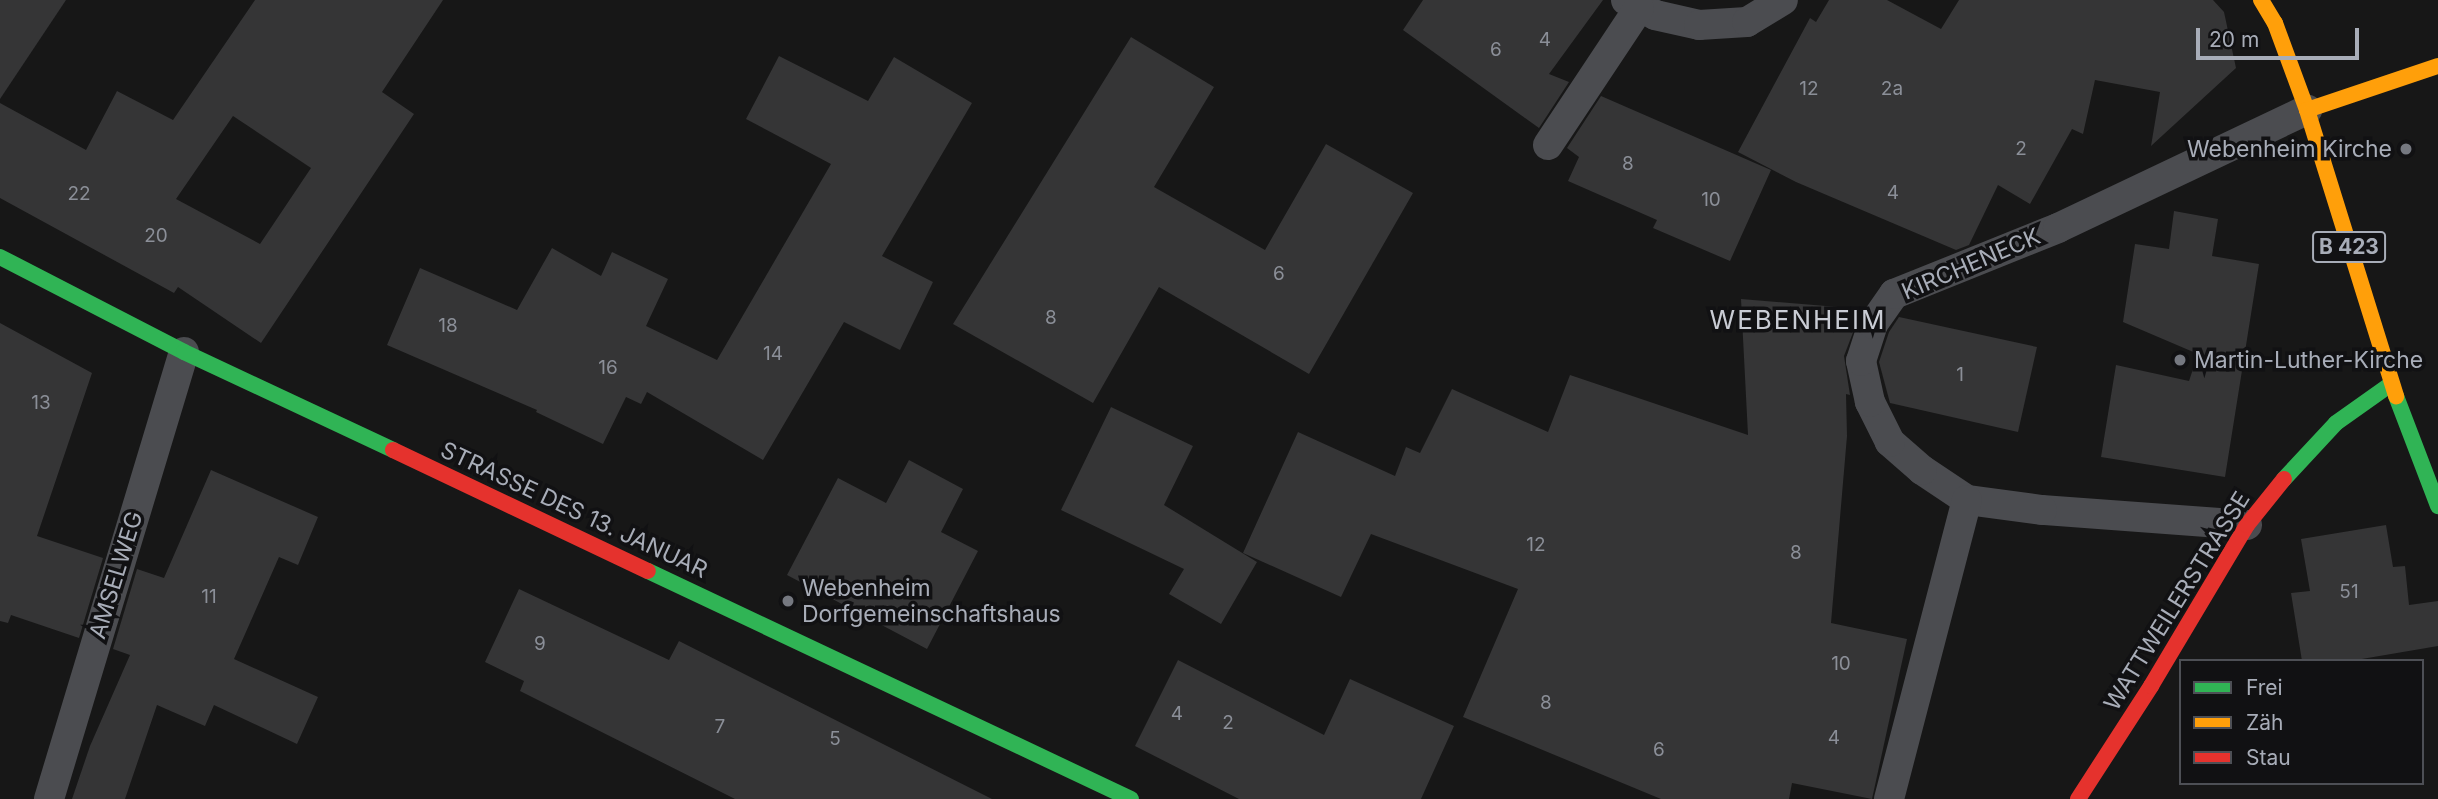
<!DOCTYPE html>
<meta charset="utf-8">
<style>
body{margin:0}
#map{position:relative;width:2438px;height:799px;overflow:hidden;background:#171717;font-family:Inter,sans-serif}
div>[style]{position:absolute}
.building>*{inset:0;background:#353536}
.lane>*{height:30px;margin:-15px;padding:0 15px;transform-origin:15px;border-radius:15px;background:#4b4c50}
.fast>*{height:16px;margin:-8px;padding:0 8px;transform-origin:8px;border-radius:8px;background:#30b455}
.slow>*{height:16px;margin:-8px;padding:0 8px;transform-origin:8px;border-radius:8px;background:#ff9f0a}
.jam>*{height:16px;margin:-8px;padding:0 8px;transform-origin:8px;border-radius:8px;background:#e5322d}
.dots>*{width:19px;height:19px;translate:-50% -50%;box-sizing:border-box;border:4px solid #111113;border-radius:50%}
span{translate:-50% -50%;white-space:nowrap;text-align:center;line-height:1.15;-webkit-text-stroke:7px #111113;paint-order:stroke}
.number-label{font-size:19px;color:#8b8f98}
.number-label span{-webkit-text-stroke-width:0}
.shield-label span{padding:2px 5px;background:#111113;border:2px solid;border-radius:5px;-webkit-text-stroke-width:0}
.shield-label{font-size:21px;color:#a8adb8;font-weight:700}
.poi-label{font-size:23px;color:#a8adb8}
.right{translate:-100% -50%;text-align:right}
.left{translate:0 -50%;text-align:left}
.street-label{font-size:23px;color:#a8adb8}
.quarter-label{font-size:26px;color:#c9ccd4;letter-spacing:2px}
.legend{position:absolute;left:2179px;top:659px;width:245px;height:126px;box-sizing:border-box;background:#111113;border:2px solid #4d4f55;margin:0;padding:9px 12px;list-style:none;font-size:21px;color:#a8adb8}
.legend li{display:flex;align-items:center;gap:14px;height:35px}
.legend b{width:35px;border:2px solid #4d4f55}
.scale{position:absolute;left:2196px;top:28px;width:163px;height:32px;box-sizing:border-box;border:4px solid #a8adb8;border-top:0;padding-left:9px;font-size:21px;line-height:24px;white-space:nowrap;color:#a8adb8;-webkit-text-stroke:5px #111113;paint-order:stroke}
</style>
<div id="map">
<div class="building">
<i style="clip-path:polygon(0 0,66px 0,0 99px)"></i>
<i style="clip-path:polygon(evenodd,255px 0,443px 0,382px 92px,414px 114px,261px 343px,178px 287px,174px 293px,0 198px,0 103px,86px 150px,117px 91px,173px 120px,255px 0,233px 116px,311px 168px,260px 244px,176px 199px,233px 116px)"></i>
<i style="clip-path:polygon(1423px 0,1603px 0,1549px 74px,1569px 82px,1539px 128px,1403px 30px)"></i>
<i style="clip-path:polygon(1829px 0,1887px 0,1941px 29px,1959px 0,2213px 0,2224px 12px,2236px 68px,2151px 146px,2160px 92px,2095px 80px,2083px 134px,2072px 129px,2030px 204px,1998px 185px,1969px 245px,1956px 250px,1796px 182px,1738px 152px,1810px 18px,1816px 22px)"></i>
<i style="clip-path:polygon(1131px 37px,1214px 87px,1154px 187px,1265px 250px,1326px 144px,1413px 193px,1309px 374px,1159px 287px,1093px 403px,953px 324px)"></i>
<i style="clip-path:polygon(779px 56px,868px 101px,894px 57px,972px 103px,882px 256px,933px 282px,900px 350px,844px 322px,763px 460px,647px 392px,641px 404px,626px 397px,603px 444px,536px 412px,537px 410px,387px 345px,420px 268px,517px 310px,552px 248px,601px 276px,612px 252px,668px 279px,646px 326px,717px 360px,831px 164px,746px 119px)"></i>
<i style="clip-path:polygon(1601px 96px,1771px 170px,1730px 261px,1653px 228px,1657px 220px,1568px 181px,1579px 157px,1567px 148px)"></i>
<i style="clip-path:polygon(2174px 211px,2218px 219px,2212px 256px,2259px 264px,2225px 477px,2101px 457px,2116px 365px,2189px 381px,2198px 354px,2123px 322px,2135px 244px,2169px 249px)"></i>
<i style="clip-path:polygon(1741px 299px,1862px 309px,1844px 356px,1850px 395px,1846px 394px,1847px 436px,1831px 623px,1907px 639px,1872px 799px,1792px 783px,1789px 799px,1661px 799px,1463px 717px,1518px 589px,1371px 534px,1341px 597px,1243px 553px,1298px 432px,1395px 476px,1406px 447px,1420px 453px,1452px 389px,1548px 432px,1570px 375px,1748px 435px)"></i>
<i style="clip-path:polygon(1899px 317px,2037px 347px,2018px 432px,1890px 403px,1879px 362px,1889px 332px)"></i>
<i style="clip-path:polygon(0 323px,92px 373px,37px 536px,103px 558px,79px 638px,11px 615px,8px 623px,0 621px)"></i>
<i style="clip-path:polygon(1111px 407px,1193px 446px,1164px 505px,1257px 562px,1221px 624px,1169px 594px,1184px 569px,1061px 510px)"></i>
<i style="clip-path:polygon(909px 460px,963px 489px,941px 532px,978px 551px,927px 649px,787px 575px,838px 478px,886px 503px)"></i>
<i style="clip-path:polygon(211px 470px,318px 517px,298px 565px,279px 557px,234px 659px,318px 697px,297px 744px,214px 705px,205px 726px,157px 705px,125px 799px,72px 799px,90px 746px,130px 655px,113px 649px,137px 569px,164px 578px)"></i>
<i style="clip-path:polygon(2386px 525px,2393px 567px,2405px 566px,2409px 605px,2438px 601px,2438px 646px,2350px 661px,2302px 661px,2291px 593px,2310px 591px,2301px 539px)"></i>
<i style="clip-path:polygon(519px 589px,669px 660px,679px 641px,992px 799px,735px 799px,520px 691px,524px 681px,485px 662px)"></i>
<i style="clip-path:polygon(1178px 660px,1324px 735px,1350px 679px,1454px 726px,1421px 799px,1239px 799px,1135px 746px)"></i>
</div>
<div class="lane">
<i style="left:1626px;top:0;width:33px;rotate:27deg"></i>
<i style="left:1655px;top:15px;width:45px;rotate:12.8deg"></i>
<i style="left:1699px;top:25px;width:48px;rotate:-3.6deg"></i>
<i style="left:1747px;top:22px;width:42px;rotate:-31.4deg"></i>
<i style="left:1548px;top:145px;width:164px;rotate:-56.4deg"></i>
<i style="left:2247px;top:525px;width:206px;rotate:-175.8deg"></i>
<i style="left:2042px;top:510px;width:76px;rotate:-172.4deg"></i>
<i style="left:1967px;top:500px;width:54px;rotate:-146.3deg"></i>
<i style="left:1922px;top:470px;width:43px;rotate:-138.8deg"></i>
<i style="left:1890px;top:442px;width:45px;rotate:-116.6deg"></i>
<i style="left:1870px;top:402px;width:42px;rotate:-102.4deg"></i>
<i style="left:1861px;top:361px;width:39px;rotate:-72deg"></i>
<i style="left:1873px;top:324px;width:37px;rotate:-55deg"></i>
<i style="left:1894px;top:294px;width:177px;rotate:-21.9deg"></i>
<i style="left:2058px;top:228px;width:276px;rotate:-25.4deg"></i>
<i style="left:49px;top:799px;width:467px;rotate:-73.2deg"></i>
<i style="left:1889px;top:799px;width:309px;rotate:-75.4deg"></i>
</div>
<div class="fast">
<i style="left:0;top:257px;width:207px;rotate:27.3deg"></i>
<i style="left:184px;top:352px;width:231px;rotate:25.1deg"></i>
<i style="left:2396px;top:396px;width:118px;rotate:69.1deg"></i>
<i style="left:2284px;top:479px;width:76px;rotate:-47.1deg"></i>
<i style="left:2336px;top:423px;width:67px;rotate:-35.3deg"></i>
<i style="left:648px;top:571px;width:534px;rotate:25.27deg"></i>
</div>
<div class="slow">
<i style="left:2261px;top:0;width:27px;rotate:59deg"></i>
<i style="left:2275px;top:23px;width:93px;rotate:69.8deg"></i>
<i style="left:2307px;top:110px;width:300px;rotate:72.7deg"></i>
<i style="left:2307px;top:110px;width:138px;rotate:-18.6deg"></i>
</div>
<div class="jam">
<i style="left:393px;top:450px;width:282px;rotate:25.4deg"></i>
<i style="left:2078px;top:799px;width:135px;rotate:-57.1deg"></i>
<i style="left:2151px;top:686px;width:187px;rotate:-59.2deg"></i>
<i style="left:2247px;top:525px;width:59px;rotate:-51.2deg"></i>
</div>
<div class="dots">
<i style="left:2406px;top:149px;background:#757880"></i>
<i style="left:2180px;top:360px;background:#757880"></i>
<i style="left:788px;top:601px;background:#757880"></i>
</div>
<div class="number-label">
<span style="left:1545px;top:40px">4</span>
<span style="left:1496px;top:50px">6</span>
<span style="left:1809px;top:89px">12</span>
<span style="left:1892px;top:89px">2a</span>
<span style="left:2021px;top:149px">2</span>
<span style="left:1628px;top:164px">8</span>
<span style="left:1893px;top:193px">4</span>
<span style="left:79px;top:194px">22</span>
<span style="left:1711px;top:200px">10</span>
<span style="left:156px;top:236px">20</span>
<span style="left:1279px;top:274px">6</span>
<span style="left:1051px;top:318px">8</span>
<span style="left:448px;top:326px">18</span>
<span style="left:773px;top:354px">14</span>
<span style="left:608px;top:368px">16</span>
<span style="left:1960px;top:375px">1</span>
<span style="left:41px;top:403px">13</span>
<span style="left:1536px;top:545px">12</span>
<span style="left:1796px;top:553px">8</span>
<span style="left:2349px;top:592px">51</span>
<span style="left:209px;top:597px">11</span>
<span style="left:540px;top:644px">9</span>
<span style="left:1841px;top:664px">10</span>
<span style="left:1546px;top:703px">8</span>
<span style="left:1177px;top:714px">4</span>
<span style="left:1228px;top:723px">2</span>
<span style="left:720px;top:727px">7</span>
<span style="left:1834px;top:738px">4</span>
<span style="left:835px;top:739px">5</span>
<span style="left:1659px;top:750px">6</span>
</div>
<div class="shield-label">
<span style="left:2349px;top:247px">B 423</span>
</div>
<div class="poi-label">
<span class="right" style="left:2392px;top:149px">Webenheim Kirche</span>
<span class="left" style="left:2194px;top:360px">Martin-Luther-Kirche</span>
<span class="left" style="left:802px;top:601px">Webenheim<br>Dorfgemeinschaftshaus</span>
</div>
<div class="street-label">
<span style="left:1971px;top:264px;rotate:-23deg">KIRCHENECK</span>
<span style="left:574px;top:510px;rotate:25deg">STRASSE DES 13. JANUAR</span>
<span style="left:116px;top:575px;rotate:-73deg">AMSELWEG</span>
<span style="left:2177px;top:601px;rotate:-58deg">WATTWEILERSTRASSE</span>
</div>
<div class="quarter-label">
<span style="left:1798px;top:320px">WEBENHEIM</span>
</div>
<ul class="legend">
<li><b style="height:9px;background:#30b455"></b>Frei</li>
<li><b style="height:9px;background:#ff9f0a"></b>Zäh</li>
<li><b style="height:9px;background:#e5322d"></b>Stau</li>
</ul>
<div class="scale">20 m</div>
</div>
